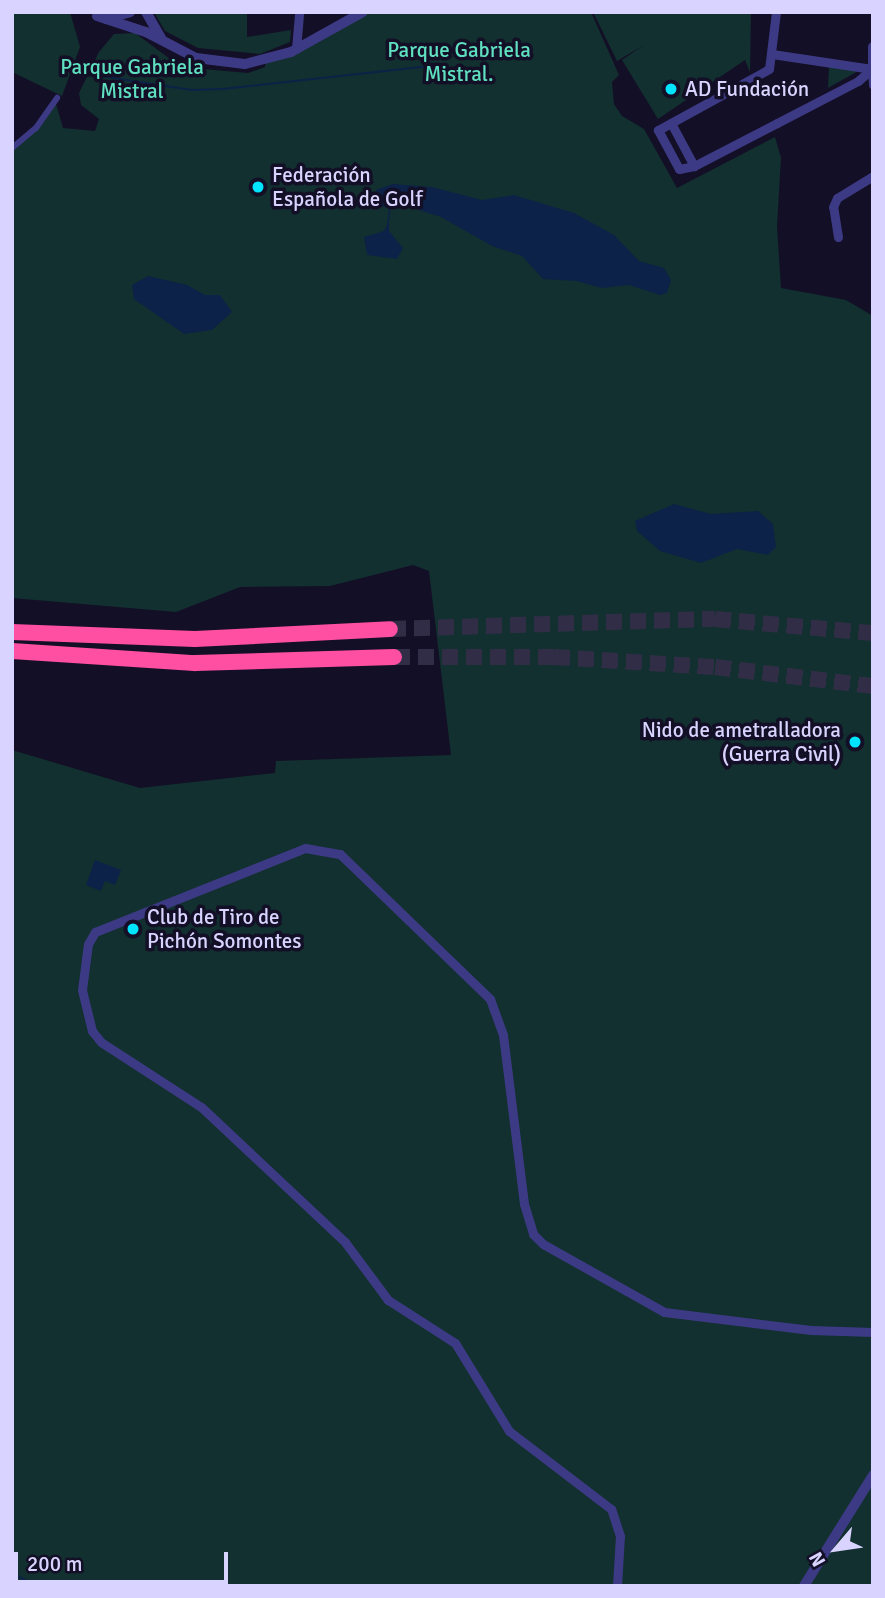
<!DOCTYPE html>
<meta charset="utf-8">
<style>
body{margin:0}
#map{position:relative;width:885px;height:1598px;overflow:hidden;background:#130f26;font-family:Signika,sans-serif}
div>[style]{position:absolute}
.green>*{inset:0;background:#12302f}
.water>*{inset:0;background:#0c2248}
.stream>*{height:2px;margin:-1px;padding:0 1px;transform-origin:1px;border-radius:1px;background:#0c2248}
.motorway-tunnel>*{height:16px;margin-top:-8px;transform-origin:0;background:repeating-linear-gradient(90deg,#312d47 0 16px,transparent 0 24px)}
.pedestrian>*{height:6px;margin:-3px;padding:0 3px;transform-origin:3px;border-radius:3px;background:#3d3a85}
.minor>*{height:9px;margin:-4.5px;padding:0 4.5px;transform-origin:4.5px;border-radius:4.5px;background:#3d3a85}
.tertiary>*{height:10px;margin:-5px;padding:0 5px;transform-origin:5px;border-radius:5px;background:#3d3a85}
.motorway>*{height:16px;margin:-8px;padding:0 8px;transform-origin:8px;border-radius:8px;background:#ff4fa3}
.dots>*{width:19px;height:19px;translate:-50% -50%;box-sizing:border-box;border:4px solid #130f26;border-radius:50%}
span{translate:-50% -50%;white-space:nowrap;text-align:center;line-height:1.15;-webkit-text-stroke:7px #130f26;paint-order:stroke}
.park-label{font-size:21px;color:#5fe0c0}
.poi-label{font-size:21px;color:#d9d4ff}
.left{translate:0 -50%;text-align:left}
.right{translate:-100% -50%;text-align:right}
.frame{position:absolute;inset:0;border:14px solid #d9d4ff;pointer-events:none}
.north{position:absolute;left:801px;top:1514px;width:70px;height:70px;-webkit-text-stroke:5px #130f26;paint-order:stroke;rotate:241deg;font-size:19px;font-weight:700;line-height:28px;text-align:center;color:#d9d4ff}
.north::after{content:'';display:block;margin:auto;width:24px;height:32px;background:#d9d4ff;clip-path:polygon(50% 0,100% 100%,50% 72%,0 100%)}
.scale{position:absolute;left:14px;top:1552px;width:214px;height:32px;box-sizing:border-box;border:4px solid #d9d4ff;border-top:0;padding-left:9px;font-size:21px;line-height:24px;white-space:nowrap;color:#d9d4ff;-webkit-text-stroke:5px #130f26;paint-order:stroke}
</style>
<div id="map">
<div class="green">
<i style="clip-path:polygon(12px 12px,70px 12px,80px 47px,62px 96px,12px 72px)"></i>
<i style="clip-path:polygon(154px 12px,247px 12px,247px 37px,291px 30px,290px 42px,260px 54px,198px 48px,165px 31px)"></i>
<i style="clip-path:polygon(365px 12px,591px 12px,619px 75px,612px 82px,614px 104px,622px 116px,644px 129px,677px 188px,775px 137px,781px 158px,777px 226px,781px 288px,846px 300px,873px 316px,873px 1586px,12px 1586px,12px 750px,140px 788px,275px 773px,276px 761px,451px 755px,429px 571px,413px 565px,330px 586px,240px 587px,176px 612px,12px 598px,12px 148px,56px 104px,63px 128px,95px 131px,99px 119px,81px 105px,79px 93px,99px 52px,114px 34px,135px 33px,181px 67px,248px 73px,265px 67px,266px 59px)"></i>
<i style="clip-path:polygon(593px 12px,751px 12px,750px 72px,745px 60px,658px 119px,622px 60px,644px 45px,617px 61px)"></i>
<i style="clip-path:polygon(829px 67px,860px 70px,828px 88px)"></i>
</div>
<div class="water">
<i style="clip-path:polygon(393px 184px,432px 187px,482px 200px,514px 195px,574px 213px,614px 235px,639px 261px,664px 268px,671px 280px,667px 293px,660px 295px,629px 285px,602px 288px,576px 281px,543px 279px,522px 256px,492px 246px,441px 217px,400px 204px,391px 207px,389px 221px,389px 231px,403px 248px,397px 259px,367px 255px,364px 237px,384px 231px,387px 225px,389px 209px,378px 204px,376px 190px)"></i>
<i style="clip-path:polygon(148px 276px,187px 285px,205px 295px,220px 295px,232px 312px,212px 330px,184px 334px,134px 299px,132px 285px)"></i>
<i style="clip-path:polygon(674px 504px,711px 514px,758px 511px,773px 524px,776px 547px,768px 555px,737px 549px,701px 563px,660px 551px,637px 531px,635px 521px)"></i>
<i style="clip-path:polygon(95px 860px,121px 870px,115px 885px,105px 881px,101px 891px,86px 885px)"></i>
</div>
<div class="stream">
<i style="left:94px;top:75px;width:99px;rotate:8.7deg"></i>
<i style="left:192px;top:90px;width:31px;rotate:-2deg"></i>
<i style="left:223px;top:89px;width:220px;rotate:-6.3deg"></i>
<i style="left:12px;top:1573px;width:27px;rotate:28deg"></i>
</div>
<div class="motorway-tunnel">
<i style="left:390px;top:629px;width:325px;rotate:-1.8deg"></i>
<i style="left:715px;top:619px;width:159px;rotate:5.1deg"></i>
<i style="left:394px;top:657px;width:160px"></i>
<i style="left:554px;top:657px;width:161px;rotate:3.6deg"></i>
<i style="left:715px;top:667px;width:159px;rotate:6.9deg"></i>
</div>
<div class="pedestrian">
<i style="left:12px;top:148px;width:31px;rotate:-40deg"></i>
<i style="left:36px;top:128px;width:37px;rotate:-55deg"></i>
</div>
<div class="minor">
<i style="left:776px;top:12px;width:57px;rotate:97deg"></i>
<i style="left:769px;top:69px;width:127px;rotate:151.2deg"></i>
<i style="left:658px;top:130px;width:44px;rotate:61.7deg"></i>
<i style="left:679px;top:169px;width:15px;rotate:-11deg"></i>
<i style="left:694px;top:166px;width:93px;rotate:-27.4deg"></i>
<i style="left:777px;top:123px;width:91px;rotate:-27.4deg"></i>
<i style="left:858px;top:81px;width:18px;rotate:-41deg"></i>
<i style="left:296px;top:49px;width:37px;rotate:-85deg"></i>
<i style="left:772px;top:54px;width:101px;rotate:8.5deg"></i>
<i style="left:872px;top:69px;width:16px;rotate:86deg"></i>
<i style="left:671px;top:123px;width:49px;rotate:61.9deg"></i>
<i style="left:838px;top:237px;width:30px;rotate:-99deg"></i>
<i style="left:833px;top:207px;width:10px;rotate:-66deg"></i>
<i style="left:837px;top:198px;width:42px;rotate:-31.4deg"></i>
<i style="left:617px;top:1586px;width:50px;rotate:-86.6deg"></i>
<i style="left:620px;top:1536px;width:28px;rotate:-108deg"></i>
<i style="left:611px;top:1509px;width:128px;rotate:-142.6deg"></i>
<i style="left:509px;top:1431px;width:103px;rotate:-121.5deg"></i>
<i style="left:455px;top:1343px;width:80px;rotate:-147.3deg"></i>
<i style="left:388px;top:1300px;width:72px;rotate:-126.6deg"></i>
<i style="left:345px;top:1242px;width:197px;rotate:-136.8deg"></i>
<i style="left:201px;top:1107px;width:119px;rotate:-147deg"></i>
<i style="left:101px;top:1042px;width:14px;rotate:-129deg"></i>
<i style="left:92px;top:1031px;width:42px;rotate:-103.7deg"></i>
<i style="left:82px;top:990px;width:46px;rotate:-82.6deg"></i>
<i style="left:88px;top:944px;width:14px;rotate:-60deg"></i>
<i style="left:95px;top:932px;width:226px;rotate:-21.8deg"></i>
<i style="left:305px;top:848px;width:36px;rotate:10deg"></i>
<i style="left:340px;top:854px;width:209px;rotate:44deg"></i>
<i style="left:490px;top:999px;width:38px;rotate:70deg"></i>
<i style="left:503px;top:1035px;width:170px;rotate:82.9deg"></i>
<i style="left:524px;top:1204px;width:31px;rotate:73deg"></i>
<i style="left:533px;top:1234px;width:14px;rotate:45deg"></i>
<i style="left:543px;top:1244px;width:139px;rotate:29.3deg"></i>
<i style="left:664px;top:1312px;width:148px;rotate:7deg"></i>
<i style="left:811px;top:1330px;width:62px;rotate:1.8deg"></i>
</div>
<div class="tertiary">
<i style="left:146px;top:12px;width:30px;rotate:60deg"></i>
<i style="left:97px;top:16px;width:52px;rotate:18.1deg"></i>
<i style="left:146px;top:32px;width:56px;rotate:27.5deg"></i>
<i style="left:196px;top:58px;width:49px;rotate:7deg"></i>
<i style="left:245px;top:64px;width:48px;rotate:-14.6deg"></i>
<i style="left:291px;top:52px;width:82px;rotate:-29.1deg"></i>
<i style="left:106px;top:19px;width:25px;rotate:-16deg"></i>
<i style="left:873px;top:47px;width:22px;rotate:90deg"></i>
<i style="left:804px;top:1586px;width:131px;rotate:-58.1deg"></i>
</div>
<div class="motorway">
<i style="left:12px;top:632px;width:183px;rotate:2.2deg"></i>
<i style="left:195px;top:639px;width:195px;rotate:-2.9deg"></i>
<i style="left:12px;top:651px;width:183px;rotate:3.8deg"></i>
<i style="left:195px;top:663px;width:199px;rotate:-1.7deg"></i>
</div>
<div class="dots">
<i style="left:671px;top:89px;background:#00e5ff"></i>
<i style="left:258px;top:187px;background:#00e5ff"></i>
<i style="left:855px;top:742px;background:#00e5ff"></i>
<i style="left:133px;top:929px;background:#00e5ff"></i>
</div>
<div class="park-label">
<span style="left:459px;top:62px">Parque Gabriela<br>Mistral.</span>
<span style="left:132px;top:79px">Parque Gabriela<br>Mistral</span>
</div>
<div class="poi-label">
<span class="left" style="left:685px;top:89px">AD Fundación</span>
<span class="left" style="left:272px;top:187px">Federación<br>Española de Golf</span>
<span class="right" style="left:841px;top:742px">Nido de ametralladora<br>(Guerra Civil)</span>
<span class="left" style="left:147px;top:929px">Club de Tiro de<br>Pichón Somontes</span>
</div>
<div class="frame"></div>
<div class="north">N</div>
<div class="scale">200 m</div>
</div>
